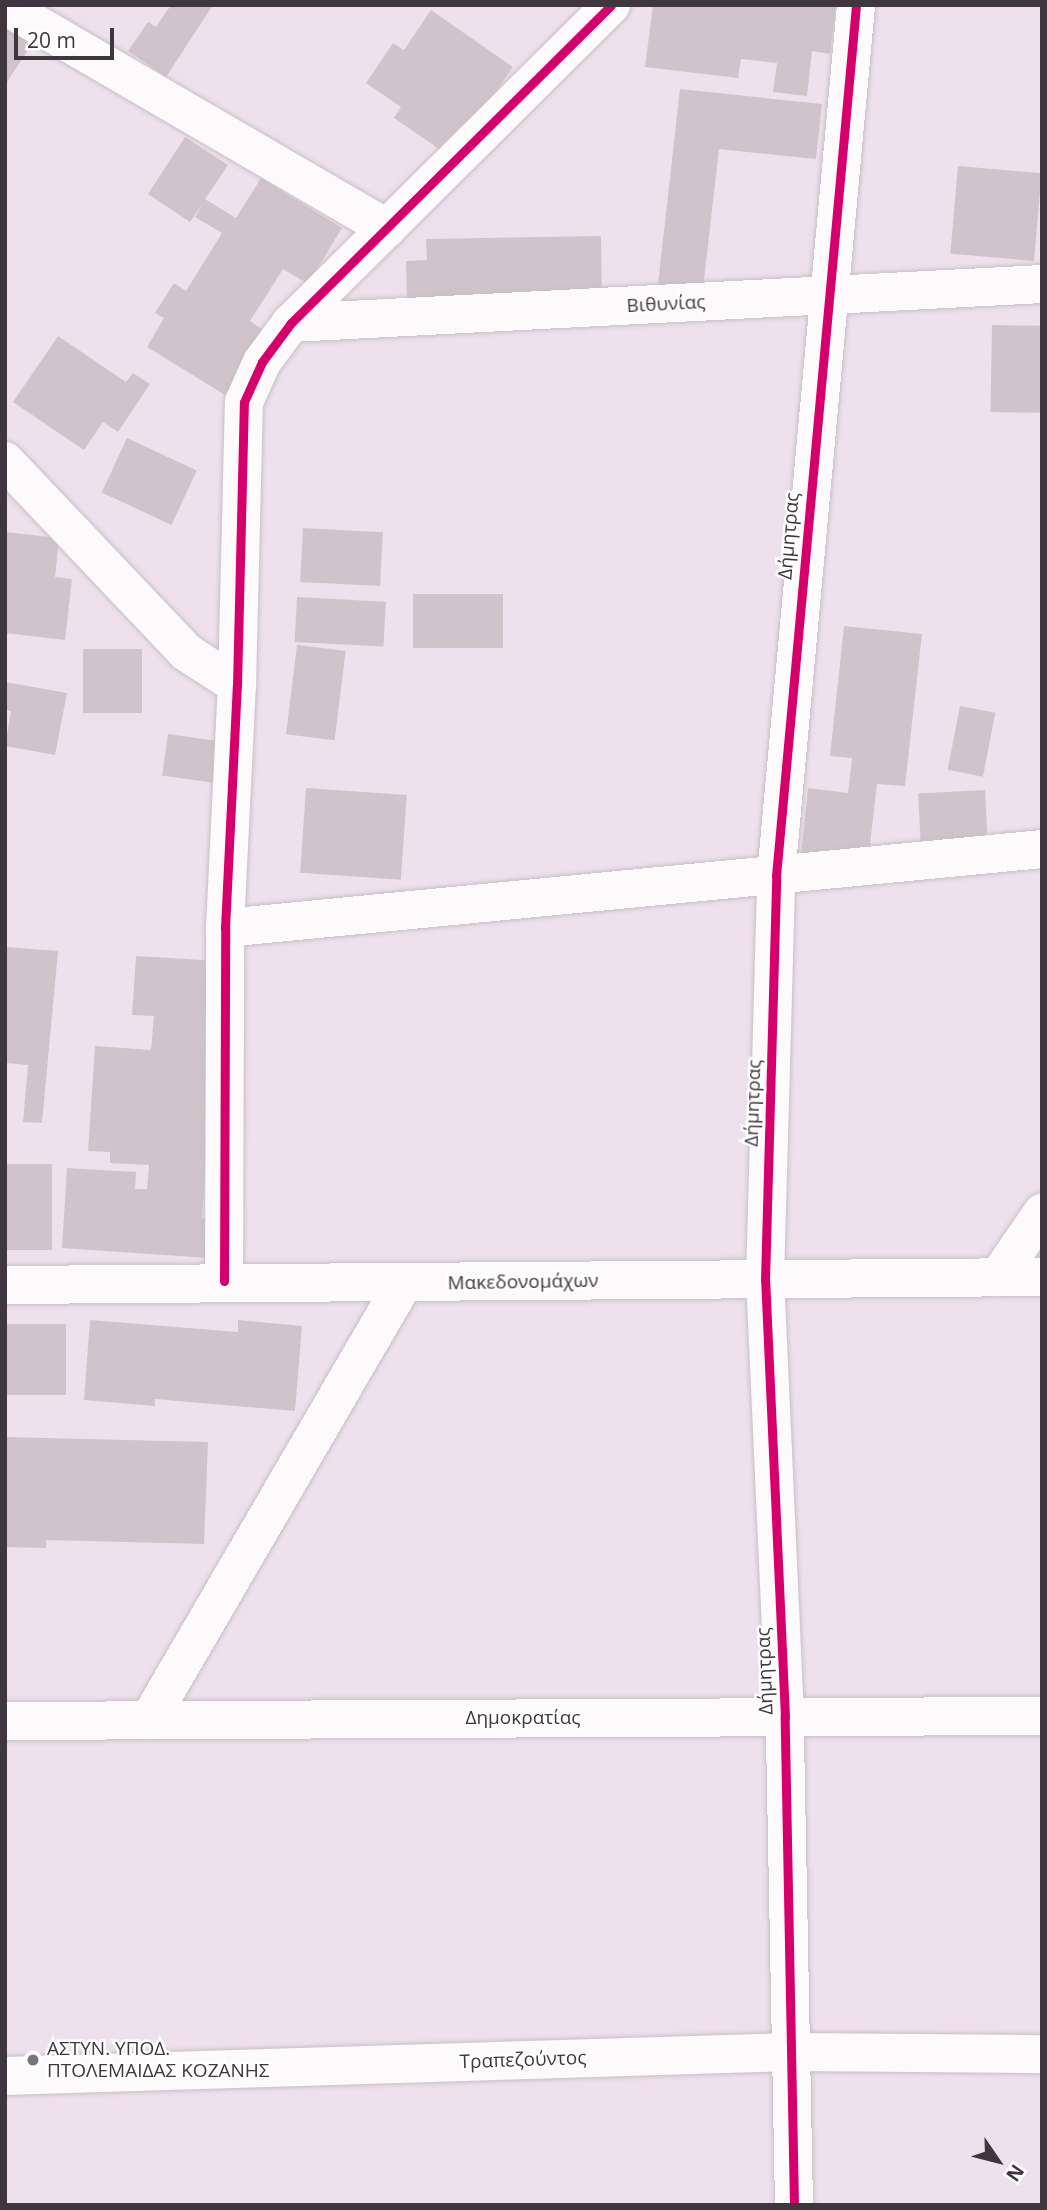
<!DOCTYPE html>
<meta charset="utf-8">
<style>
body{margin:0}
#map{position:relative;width:1047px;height:2210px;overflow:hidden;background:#efe1ec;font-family:"Open Sans",sans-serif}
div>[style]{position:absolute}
.building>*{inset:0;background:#d0c4ca;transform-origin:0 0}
.roads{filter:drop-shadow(0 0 2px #c9bec6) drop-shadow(0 0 2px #c9bec6)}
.minor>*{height:38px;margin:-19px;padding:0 19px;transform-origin:19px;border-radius:19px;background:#fdfafc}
.cycleway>*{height:9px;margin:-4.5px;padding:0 4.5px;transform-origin:4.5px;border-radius:4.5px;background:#d6006c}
.dots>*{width:19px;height:19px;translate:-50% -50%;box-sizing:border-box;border:4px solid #fff;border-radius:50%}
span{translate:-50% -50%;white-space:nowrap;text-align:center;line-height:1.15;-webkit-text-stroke:5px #fff;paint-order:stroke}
.street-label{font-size:19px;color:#40363e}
.poi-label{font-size:19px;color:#40363e}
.left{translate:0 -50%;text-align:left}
.frame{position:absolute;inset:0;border:7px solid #40363e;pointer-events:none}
.north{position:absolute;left:963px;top:2126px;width:70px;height:70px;-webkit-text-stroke:5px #fff;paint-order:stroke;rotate:125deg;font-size:19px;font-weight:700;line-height:28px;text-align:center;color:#40363e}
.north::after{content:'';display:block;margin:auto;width:24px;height:32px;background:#40363e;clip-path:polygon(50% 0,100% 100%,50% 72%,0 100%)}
.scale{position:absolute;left:14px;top:28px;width:100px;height:32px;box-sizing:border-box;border:4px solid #40363e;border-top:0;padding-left:9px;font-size:21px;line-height:24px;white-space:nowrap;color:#40363e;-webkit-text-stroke:5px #fff;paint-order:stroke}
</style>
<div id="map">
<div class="building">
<i style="clip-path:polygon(171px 5px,213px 5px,166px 77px,128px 51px,148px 22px,156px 27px)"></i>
<i style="clip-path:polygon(653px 5px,836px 5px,830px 54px,812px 51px,807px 96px,773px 92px,777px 63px,741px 59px,738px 78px,645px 67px)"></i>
<i style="clip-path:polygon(431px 10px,513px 67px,451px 157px,394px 118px,401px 107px,366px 83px,393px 43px,404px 50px)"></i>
<i style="clip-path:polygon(5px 22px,34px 41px,5px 85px)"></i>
<i style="clip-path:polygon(680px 89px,822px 104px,816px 159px,719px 149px,703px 289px,658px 284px)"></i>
<i style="clip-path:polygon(185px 137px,228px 165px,205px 199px,236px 218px,261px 178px,342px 228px,308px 284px,283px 269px,250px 321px,265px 331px,225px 395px,147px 347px,164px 318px,155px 313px,174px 283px,186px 291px,222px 233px,195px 217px,203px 203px,190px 222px,148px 194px)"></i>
<i style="left:958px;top:166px;width:84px;height:88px;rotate:5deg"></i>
<i style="clip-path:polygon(601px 236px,602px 301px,407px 304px,406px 261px,427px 260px,426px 239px)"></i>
<i style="left:992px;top:325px;width:50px;height:87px;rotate:1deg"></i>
<i style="clip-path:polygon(58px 336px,126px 382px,133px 373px,150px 384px,118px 432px,103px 422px,84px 450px,13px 402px)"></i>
<i style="left:127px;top:438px;width:77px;height:60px;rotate:25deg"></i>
<i style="left:303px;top:528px;width:80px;height:54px;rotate:3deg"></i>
<i style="clip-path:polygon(5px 532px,59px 538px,55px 577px,72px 579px,65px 640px,5px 633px)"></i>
<i style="left:503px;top:594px;width:54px;height:90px;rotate:90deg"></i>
<i style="left:297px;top:597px;width:89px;height:45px;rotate:3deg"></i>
<i style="clip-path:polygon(844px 626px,922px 634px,905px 786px,877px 784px,868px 862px,801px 855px,808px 788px,848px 793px,852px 758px,830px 756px)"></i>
<i style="left:297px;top:645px;width:49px;height:90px;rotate:7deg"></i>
<i style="left:83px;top:649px;width:59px;height:64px"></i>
<i style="clip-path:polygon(5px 682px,67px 693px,55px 755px,5px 746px,11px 711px,5px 710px)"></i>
<i style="left:960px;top:706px;width:36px;height:65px;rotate:11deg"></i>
<i style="left:168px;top:734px;width:61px;height:42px;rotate:8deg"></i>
<i style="left:306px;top:788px;width:101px;height:85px;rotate:4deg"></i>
<i style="left:985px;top:790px;width:61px;height:67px;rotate:87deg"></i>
<i style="clip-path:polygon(5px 947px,58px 951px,42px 1123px,23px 1122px,28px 1065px,5px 1063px)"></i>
<i style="clip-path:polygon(136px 956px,219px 961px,202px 1218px,211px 1219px,208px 1258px,62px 1248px,67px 1168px,136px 1172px,135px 1189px,147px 1189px,149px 1165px,110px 1163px,110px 1152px,88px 1151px,95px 1046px,151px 1050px,154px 1016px,132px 1015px)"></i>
<i style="left:5px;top:1164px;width:47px;height:86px"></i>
<i style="clip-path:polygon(90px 1320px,238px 1332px,238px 1320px,302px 1326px,295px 1411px,155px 1399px,155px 1406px,84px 1400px)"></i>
<i style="left:5px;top:1324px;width:61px;height:71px"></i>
<i style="clip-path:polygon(5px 1437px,208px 1442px,204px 1544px,46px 1540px,46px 1548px,5px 1547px)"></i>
</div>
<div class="roads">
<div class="minor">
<i style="left:5px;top:6px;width:442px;rotate:30.2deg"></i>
<i style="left:291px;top:323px;width:752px;rotate:-2.97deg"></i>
<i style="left:5px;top:461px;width:263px;rotate:46.5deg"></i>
<i style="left:186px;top:652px;width:61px;rotate:32.9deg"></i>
<i style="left:225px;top:928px;width:821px;rotate:-5.52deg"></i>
<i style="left:998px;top:1277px;width:78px;rotate:-55.5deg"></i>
<i style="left:224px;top:1281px;width:353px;rotate:-89.8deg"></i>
<i style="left:225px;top:928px;width:243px;rotate:-87.2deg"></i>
<i style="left:237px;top:685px;width:283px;rotate:-88.6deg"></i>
<i style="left:244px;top:402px;width:44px;rotate:-65.8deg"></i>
<i style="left:262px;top:362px;width:49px;rotate:-53.4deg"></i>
<i style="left:291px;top:323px;width:451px;rotate:-44.8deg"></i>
<i style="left:5px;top:1285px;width:1037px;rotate:-0.44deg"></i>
<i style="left:149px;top:1720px;width:505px;rotate:-59.78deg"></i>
<i style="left:5px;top:1721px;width:1037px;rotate:-0.28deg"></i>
<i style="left:5px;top:2076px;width:788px;rotate:-1.74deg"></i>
<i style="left:793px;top:2052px;width:249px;rotate:0.5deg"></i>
<i style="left:794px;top:2205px;width:488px;rotate:-91.1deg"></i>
<i style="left:785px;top:1717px;width:437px;rotate:-92.6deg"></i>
<i style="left:765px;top:1280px;width:404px;rotate:-88.4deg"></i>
<i style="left:776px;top:876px;width:875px;rotate:-84.75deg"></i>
</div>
</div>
<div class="cycleway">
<i style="left:224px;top:1281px;width:353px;rotate:-89.8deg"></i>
<i style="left:225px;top:928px;width:243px;rotate:-87.2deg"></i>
<i style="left:237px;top:685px;width:283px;rotate:-88.6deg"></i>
<i style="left:244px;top:402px;width:44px;rotate:-65.8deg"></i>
<i style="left:262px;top:362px;width:49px;rotate:-53.4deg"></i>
<i style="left:291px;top:323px;width:451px;rotate:-44.8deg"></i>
<i style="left:794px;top:2205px;width:488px;rotate:-91.1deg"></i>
<i style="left:785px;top:1717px;width:437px;rotate:-92.6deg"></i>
<i style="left:765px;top:1280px;width:404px;rotate:-88.4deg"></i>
<i style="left:776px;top:876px;width:875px;rotate:-84.75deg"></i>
</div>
<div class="dots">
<i style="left:33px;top:2060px;background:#7d727b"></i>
</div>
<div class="street-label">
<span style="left:666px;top:304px;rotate:-3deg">Βιθυνίας</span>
<span style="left:789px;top:536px;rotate:-85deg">Δήμητρας</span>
<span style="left:753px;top:1103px;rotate:-88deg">Δήμητρας</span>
<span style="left:523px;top:1282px;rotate:-1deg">Μακεδονομάχων</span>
<span style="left:765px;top:1671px;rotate:-92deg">Δήμητρας</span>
<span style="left:523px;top:1718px">Δημοκρατίας</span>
<span style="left:523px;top:2060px;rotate:-2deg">Τραπεζούντος</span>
</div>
<div class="poi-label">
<span class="left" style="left:47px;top:2060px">ΑΣΤΥΝ. ΥΠΟΔ.<br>ΠΤΟΛΕΜΑΙΔΑΣ ΚΟΖΑΝΗΣ</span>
</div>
<div class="frame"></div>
<div class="north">N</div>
<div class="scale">20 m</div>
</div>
